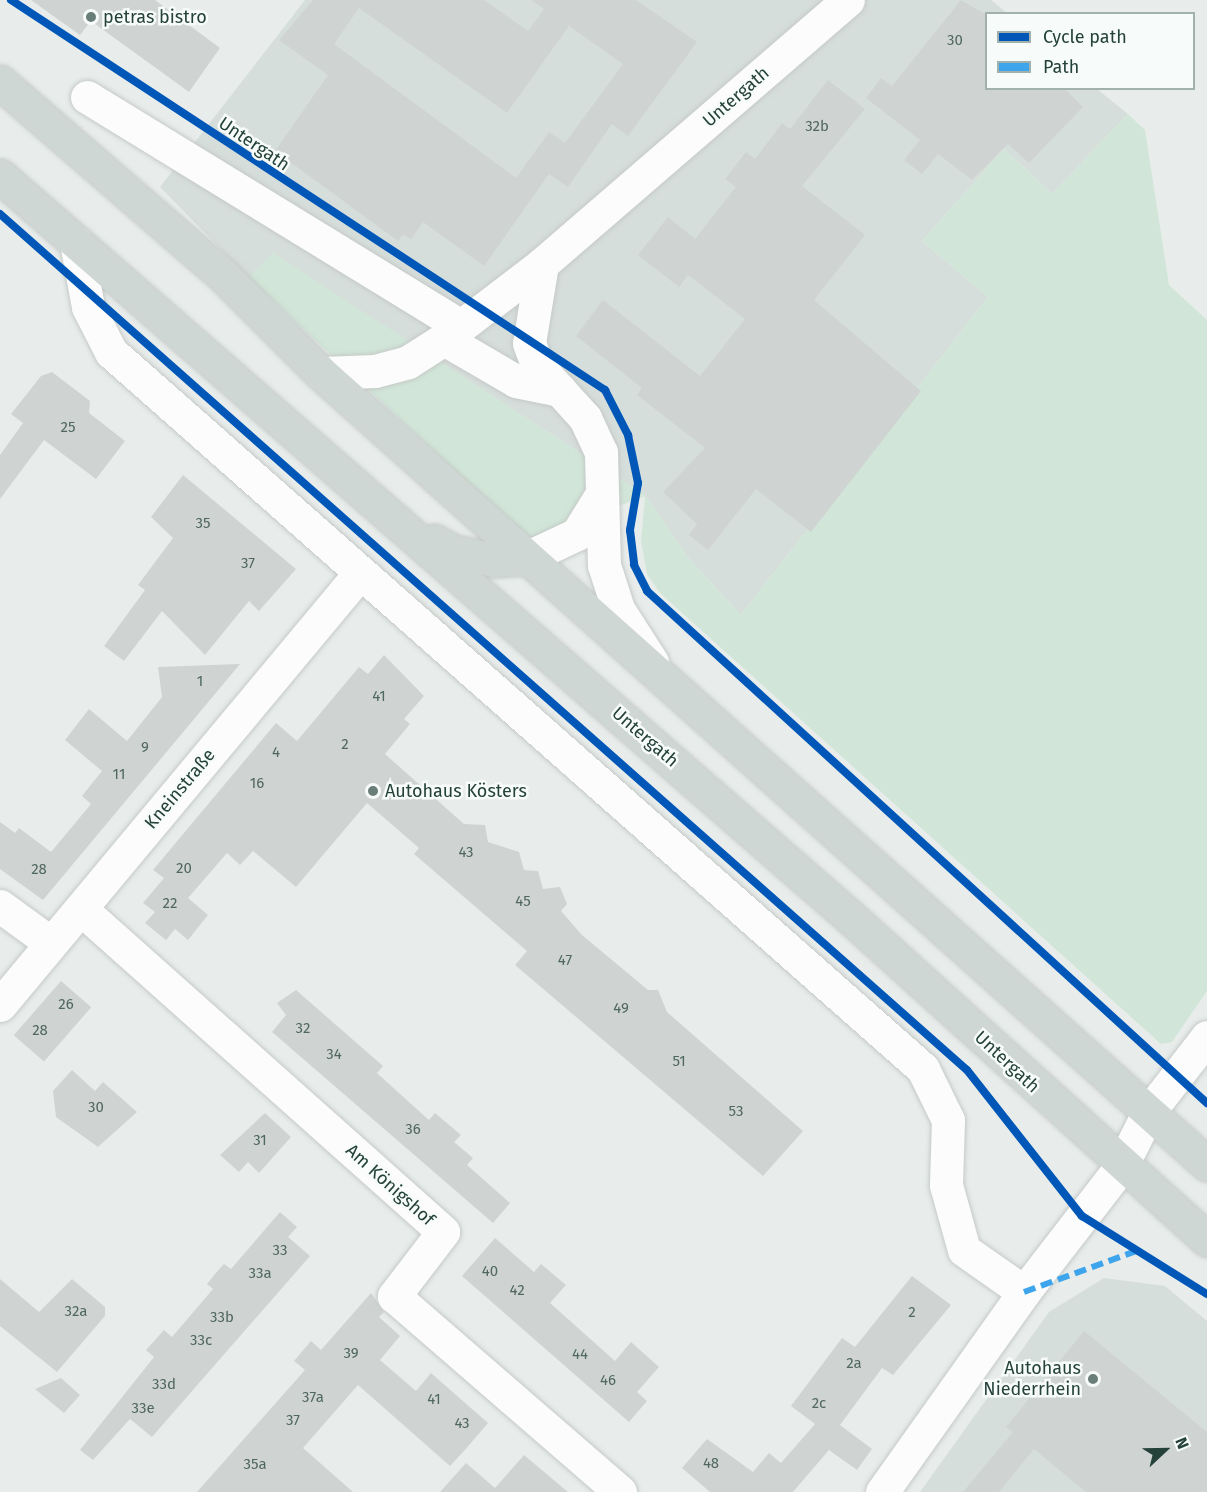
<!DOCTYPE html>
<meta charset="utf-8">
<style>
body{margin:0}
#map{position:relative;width:1207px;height:1492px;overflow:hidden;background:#e8edeb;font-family:"Fira Sans",sans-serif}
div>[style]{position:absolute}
.built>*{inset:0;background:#d6dedb}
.green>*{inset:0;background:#d1e6d8}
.building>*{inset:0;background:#cfd4d2;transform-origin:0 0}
.roads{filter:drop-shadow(0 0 2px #c5cac8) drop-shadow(0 0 2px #c5cac8)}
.street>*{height:33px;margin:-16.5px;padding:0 16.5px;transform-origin:16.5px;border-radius:16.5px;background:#fcfcfc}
.primary>*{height:33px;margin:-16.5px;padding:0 16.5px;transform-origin:16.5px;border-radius:16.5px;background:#cfd7d5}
.quiet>*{height:6px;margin-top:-3px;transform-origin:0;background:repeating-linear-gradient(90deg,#3ea4ec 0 12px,transparent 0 18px)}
.cycleway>*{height:8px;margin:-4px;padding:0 4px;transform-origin:4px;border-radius:4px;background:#0057b8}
.dots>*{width:16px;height:16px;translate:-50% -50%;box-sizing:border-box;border:3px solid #f7fbf9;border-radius:50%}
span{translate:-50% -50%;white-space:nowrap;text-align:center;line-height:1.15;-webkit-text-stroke:5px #f7fbf9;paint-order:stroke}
.number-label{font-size:15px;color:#506761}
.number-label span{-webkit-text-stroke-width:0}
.poi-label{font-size:18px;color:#24423a}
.left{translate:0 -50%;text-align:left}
.right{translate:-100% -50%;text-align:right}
.street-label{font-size:18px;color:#24423a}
.legend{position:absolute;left:985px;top:12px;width:210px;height:78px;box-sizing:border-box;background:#f7fbf9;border:2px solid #a3b1ad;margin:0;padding:8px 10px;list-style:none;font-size:18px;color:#24423a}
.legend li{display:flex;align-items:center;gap:12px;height:30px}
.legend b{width:30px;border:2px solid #a3b1ad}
.north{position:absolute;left:1135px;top:1420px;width:60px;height:60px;-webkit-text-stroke:4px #f7fbf9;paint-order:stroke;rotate:68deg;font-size:16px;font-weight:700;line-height:24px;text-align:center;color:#24423a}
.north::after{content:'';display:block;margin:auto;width:21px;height:27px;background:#24423a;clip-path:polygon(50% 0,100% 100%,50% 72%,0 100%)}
</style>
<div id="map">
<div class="built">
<i style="clip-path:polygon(305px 0,991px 0,1007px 13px,986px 14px,986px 88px,1097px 89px,1128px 114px,1052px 194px,1004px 149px,922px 241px,988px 297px,741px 615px,689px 559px,645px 495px,273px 254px,249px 278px,160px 187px)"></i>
<i style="clip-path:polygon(1104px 1278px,1165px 1286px,1207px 1321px,1207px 1492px,920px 1492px,1049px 1312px)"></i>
</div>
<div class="green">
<i style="clip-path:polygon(1128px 114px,1145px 130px,1169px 285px,1207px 320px,1207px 991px,1172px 1042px,1161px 1044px,660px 593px,647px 574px,641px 541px,645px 496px,529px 540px,249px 278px,273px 253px,645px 495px,689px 559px,741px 615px,988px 297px,922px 241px,1004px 149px,1052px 194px)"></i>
</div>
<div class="building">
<i style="clip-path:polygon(31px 0,155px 0,220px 48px,189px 92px,91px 21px,80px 35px)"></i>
<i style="clip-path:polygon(evenodd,313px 0,484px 0,528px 31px,544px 9px,531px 0,636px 0,697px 42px,628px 136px,612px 124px,568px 187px,549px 174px,484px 266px,423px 222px,411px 239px,403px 234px,398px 241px,275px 151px,328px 75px,279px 40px,313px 0,359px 8px,507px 113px,569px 26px,623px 64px,565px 143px,549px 132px,516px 178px,334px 44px,359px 8px)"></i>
<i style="clip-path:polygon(961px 0,987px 15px,987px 88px,1064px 88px,1083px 107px,1029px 163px,1008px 144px,972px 180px,938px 154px,922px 174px,904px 160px,920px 140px,866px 98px,881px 78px,892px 86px)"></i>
<i style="clip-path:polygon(828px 80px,865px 109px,802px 186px,865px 235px,814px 300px,921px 391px,811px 532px,756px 489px,708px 550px,689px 535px,697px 524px,663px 492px,705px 448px,637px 395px,642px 388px,576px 336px,603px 300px,700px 376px,745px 319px,688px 275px,679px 287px,638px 255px,668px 217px,695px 239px,736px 187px,725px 179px,746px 152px,755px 159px,782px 123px,790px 129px)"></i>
<i style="clip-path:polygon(52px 372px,90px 401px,89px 413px,125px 441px,96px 479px,44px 440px,0 499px,0 455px,23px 423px,11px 414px,41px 376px)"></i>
<i style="clip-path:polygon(183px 475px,296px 569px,259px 611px,249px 601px,205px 655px,162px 611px,124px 661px,104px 646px,145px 590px,138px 585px,173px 538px,151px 517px)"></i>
<i style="clip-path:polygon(384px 655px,424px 696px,404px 719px,410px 724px,385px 754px,464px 824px,485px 825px,488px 842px,519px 852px,524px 870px,538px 871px,543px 889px,560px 887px,567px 904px,561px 911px,582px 935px,648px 990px,658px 990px,667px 1012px,803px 1131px,763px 1176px,515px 965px,527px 951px,414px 854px,419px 848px,367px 803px,296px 887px,253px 851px,240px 865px,227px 853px,188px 898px,208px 915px,188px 940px,175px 929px,166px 940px,145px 923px,155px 912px,143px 903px,164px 878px,153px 870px,276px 723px,297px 741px,359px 667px,368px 674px)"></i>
<i style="clip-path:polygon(240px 664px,43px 900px,0 869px,0 822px,15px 833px,19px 828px,51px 852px,91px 804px,82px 796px,102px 771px,65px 740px,89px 709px,127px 741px,162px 697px,158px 667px)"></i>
<i style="left:61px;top:981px;width:40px;height:72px;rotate:41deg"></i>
<i style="clip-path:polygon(296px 990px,383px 1066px,377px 1073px,410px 1103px,429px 1120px,435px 1113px,461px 1135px,454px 1142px,473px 1158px,467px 1165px,510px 1203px,493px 1223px,272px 1032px,286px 1015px,277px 1003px)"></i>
<i style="clip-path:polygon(72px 1070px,95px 1091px,103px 1082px,137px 1112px,98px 1147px,56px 1117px,53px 1091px)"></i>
<i style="clip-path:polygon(265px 1113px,291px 1137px,259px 1173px,248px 1162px,239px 1172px,220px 1155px)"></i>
<i style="clip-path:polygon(280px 1212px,297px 1227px,288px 1237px,310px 1256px,152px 1437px,130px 1419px,93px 1460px,80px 1450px,154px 1357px,146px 1350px,164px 1330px,172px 1337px,213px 1289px,207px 1284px,215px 1274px,224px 1264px,231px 1269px)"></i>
<i style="clip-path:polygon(495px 1238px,534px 1272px,541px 1264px,566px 1285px,550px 1303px,615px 1361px,631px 1342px,659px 1367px,637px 1392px,647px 1401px,629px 1422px,462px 1276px)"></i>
<i style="clip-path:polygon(912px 1276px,951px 1305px,893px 1375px,882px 1368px,840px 1425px,872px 1449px,857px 1470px,829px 1450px,793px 1492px,710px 1492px,682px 1468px,707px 1439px,753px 1472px,769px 1453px,781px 1463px,815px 1424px,791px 1406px,842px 1338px,855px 1347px)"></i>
<i style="clip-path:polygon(0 1279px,39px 1312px,72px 1279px,105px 1307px,105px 1316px,57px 1372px,0 1326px)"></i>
<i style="clip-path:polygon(371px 1293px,384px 1312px,379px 1317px,400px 1336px,380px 1360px,416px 1391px,431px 1373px,488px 1423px,464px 1451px,450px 1466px,358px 1385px,303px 1448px,353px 1492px,197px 1492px,305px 1370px,294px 1361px,311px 1341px,321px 1350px)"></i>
<i style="clip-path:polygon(1084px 1331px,1207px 1432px,1207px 1492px,1086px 1492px,1034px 1449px,999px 1492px,963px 1492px,1013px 1432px,1006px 1427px)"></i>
<i style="clip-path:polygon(61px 1378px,80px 1395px,64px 1413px,35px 1389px)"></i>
<i style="clip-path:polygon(524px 1455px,568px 1492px,440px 1492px,466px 1463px,495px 1488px)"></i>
</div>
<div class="roads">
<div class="street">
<i style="left:87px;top:97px;width:438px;rotate:31.5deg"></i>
<i style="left:76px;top:242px;width:66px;rotate:79.5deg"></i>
<i style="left:88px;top:307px;width:51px;rotate:62.9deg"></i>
<i style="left:111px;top:352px;width:1083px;rotate:41.44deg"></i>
<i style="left:923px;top:1069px;width:57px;rotate:63.9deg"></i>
<i style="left:948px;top:1120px;width:65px;rotate:91.8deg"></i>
<i style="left:946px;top:1185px;width:67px;rotate:74.5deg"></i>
<i style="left:964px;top:1250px;width:73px;rotate:35deg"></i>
<i style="left:542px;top:264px;width:80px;rotate:99.3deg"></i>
<i style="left:529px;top:343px;width:23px;rotate:70deg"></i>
<i style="left:537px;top:365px;width:72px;rotate:47.8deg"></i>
<i style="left:585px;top:418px;width:38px;rotate:65deg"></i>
<i style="left:601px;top:452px;width:113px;rotate:88.5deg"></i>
<i style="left:604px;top:565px;width:46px;rotate:72.3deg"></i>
<i style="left:618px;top:609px;width:63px;rotate:57.3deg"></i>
<i style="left:444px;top:339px;width:83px;rotate:30.3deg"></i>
<i style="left:516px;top:381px;width:45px;rotate:11.6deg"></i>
<i style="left:321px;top:373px;width:54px;rotate:-2.1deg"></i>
<i style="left:375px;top:371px;width:34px;rotate:-15deg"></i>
<i style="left:408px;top:362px;width:43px;rotate:-32.6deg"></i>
<i style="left:444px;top:339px;width:123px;rotate:-37.4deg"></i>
<i style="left:542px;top:264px;width:404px;rotate:-40.8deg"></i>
<i style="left:526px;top:558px;width:56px;rotate:-25.2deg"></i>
<i style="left:577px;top:534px;width:46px;rotate:-58.4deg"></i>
<i style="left:0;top:906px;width:63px;rotate:36deg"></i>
<i style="left:81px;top:909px;width:485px;rotate:41.7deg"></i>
<i style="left:443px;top:1232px;width:81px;rotate:127.4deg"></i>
<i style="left:394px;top:1296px;width:299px;rotate:40.9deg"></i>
<i style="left:0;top:1005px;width:562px;rotate:-50.19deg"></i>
<i style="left:882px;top:1492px;width:245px;rotate:-54.6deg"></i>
<i style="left:1024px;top:1292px;width:160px;rotate:-52.3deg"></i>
<i style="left:1122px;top:1165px;width:58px;rotate:-63.4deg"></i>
<i style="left:1148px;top:1113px;width:96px;rotate:-52.2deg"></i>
</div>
<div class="primary">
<i style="left:0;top:82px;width:294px;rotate:40.9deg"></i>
<i style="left:222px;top:274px;width:140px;rotate:45deg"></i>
<i style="left:321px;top:373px;width:1188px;rotate:41.76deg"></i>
<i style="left:0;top:176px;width:1126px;rotate:41.08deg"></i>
<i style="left:849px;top:916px;width:483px;rotate:42.1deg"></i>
<i style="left:434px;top:541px;width:23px;rotate:29deg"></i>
<i style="left:454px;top:552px;width:42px;rotate:11deg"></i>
<i style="left:495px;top:560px;width:31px;rotate:-4deg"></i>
</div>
</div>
<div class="quiet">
<i style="left:1024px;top:1292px;width:122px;rotate:-20.1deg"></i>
</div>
<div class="cycleway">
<i style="left:11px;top:0;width:711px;rotate:33.29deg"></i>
<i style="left:605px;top:390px;width:51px;rotate:62.9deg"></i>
<i style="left:628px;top:435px;width:49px;rotate:78.2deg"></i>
<i style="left:638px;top:483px;width:48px;rotate:99.7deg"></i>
<i style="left:630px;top:530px;width:35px;rotate:83deg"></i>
<i style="left:634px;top:565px;width:29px;rotate:63deg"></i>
<i style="left:647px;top:591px;width:759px;rotate:42.44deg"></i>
<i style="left:0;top:214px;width:1291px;rotate:41.52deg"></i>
<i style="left:967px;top:1070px;width:186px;rotate:51.8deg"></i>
<i style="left:1082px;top:1216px;width:147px;rotate:32deg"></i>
</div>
<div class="dots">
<i style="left:91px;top:17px;background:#697e78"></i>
<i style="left:373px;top:791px;background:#697e78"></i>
<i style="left:1093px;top:1379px;background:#697e78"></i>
</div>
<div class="number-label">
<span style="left:955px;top:41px">30</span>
<span style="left:817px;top:127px">32b</span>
<span style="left:68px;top:428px">25</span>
<span style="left:203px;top:524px">35</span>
<span style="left:248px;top:564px">37</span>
<span style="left:200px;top:682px">1</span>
<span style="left:379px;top:697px">41</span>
<span style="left:345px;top:745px">2</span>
<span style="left:145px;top:748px">9</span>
<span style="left:276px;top:753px">4</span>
<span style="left:119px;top:775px">11</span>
<span style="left:257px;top:784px">16</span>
<span style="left:466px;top:853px">43</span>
<span style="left:184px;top:869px">20</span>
<span style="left:39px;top:870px">28</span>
<span style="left:523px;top:902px">45</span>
<span style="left:170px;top:904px">22</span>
<span style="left:565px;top:961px">47</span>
<span style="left:66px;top:1005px">26</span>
<span style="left:621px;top:1009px">49</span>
<span style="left:303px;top:1029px">32</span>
<span style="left:40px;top:1031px">28</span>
<span style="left:334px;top:1055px">34</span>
<span style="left:679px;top:1062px">51</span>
<span style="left:96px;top:1108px">30</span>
<span style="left:736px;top:1112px">53</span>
<span style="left:413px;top:1130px">36</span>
<span style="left:260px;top:1141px">31</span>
<span style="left:280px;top:1251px">33</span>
<span style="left:490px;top:1272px">40</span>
<span style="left:260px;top:1274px">33a</span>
<span style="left:517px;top:1291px">42</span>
<span style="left:76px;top:1312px">32a</span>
<span style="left:912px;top:1313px">2</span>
<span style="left:222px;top:1318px">33b</span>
<span style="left:201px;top:1341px">33c</span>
<span style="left:351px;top:1354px">39</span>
<span style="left:580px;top:1355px">44</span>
<span style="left:854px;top:1364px">2a</span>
<span style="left:608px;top:1381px">46</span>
<span style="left:164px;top:1385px">33d</span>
<span style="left:313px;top:1398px">37a</span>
<span style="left:434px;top:1400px">41</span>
<span style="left:819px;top:1404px">2c</span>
<span style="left:143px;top:1409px">33e</span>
<span style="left:293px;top:1421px">37</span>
<span style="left:462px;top:1424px">43</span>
<span style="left:711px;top:1464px">48</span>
<span style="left:255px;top:1465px">35a</span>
</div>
<div class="poi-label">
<span class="left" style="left:103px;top:17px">petras bistro</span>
<span class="left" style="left:385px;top:791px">Autohaus Kösters</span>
<span class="right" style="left:1081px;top:1379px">Autohaus<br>Niederrhein</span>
</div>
<div class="street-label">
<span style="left:736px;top:97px;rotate:-41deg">Untergath</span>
<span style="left:254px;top:144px;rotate:34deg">Untergath</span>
<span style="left:645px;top:737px;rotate:41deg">Untergath</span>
<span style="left:180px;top:789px;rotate:-50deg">Kneinstraße</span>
<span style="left:1007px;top:1062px;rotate:43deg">Untergath</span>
<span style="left:390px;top:1185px;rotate:42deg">Am Königshof</span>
</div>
<ul class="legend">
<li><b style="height:8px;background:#0057b8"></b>Cycle path</li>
<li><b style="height:8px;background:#3ea4ec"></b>Path</li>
</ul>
<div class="north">N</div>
</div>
